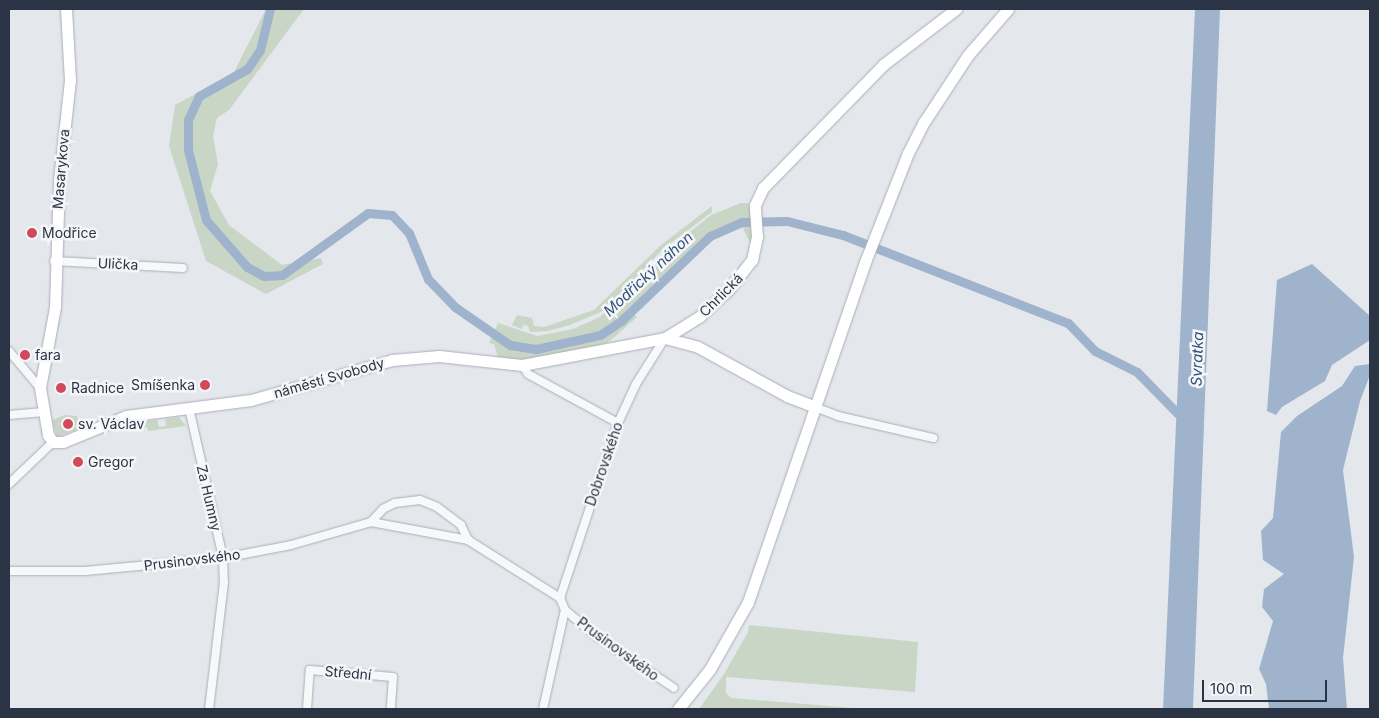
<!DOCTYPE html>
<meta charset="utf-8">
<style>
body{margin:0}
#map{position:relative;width:1379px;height:718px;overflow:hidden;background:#e4e7ec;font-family:Inter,sans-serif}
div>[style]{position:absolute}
.green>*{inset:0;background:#c9d6c5}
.water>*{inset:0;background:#9fb4cc}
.canal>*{height:9px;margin:-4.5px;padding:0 4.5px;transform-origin:4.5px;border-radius:4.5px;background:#9fb4cc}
.roads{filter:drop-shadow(0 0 1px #a9aeb7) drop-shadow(0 0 1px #a9aeb7)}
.street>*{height:8px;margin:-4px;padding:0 4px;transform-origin:4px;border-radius:4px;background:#f7f8fa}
.secondary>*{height:11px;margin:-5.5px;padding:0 5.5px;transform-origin:5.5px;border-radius:5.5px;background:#fff}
.dots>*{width:14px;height:14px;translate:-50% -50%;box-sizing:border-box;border:2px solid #f4f6f9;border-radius:50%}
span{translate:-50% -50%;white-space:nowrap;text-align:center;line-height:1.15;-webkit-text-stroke:5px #f4f6f9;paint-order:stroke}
.street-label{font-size:14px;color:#2b3445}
.poi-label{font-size:14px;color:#2b3445}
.left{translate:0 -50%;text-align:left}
.right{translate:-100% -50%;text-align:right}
.water-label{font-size:15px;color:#34527a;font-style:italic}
.frame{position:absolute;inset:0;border:10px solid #2b3445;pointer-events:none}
.scale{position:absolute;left:1202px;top:680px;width:125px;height:22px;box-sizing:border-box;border:2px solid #2b3445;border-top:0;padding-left:6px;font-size:15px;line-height:18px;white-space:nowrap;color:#2b3445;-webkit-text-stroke:4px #f4f6f9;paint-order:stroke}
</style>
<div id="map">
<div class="green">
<i style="clip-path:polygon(266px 9px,304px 9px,229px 110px,217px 118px,213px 136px,218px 164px,210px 191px,229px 225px,282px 265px,321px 258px,323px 264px,266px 294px,206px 261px,169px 146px,175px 105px,233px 74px)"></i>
<i style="clip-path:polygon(741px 203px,748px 203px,751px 208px,755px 236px,750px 243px,741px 224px,710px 237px,633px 313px,637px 317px,611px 340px,599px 347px,523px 360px,498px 358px,494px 344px,489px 343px,498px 323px,537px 336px,573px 329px,600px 317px,690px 232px,711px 215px)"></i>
<i style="clip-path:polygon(712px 206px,712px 212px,664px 248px,603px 311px,570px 325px,548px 331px,530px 332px,528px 326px,523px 325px,522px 329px,512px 325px,517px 315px,532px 318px,534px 326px,544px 327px,594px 310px,661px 245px)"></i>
<i style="clip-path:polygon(65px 415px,77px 416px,79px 429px,57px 437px,52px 420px)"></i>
<i style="clip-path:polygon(179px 417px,186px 426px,148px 431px,147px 427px,134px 429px,133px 423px,157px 420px,159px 427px,166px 426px,165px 419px)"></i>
<i style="clip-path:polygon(749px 625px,918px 642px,915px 692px,726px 677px,726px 693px,731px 698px,865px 709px,699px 709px,724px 674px,748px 632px)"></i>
</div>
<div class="water">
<i style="clip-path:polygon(1195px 9px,1220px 9px,1193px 709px,1163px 709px)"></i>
<i style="clip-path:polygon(1312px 264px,1370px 316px,1370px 340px,1332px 365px,1325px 381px,1282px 407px,1276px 415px,1267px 411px,1277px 280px)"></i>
<i style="clip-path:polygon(1370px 364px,1370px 375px,1360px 401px,1343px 470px,1354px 557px,1343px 658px,1347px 709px,1269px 709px,1266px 684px,1259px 669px,1273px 621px,1262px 607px,1264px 589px,1284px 574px,1263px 560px,1261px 531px,1273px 518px,1281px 432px,1297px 416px,1342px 386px,1355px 366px)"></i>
</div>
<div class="canal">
<i style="left:270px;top:9px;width:42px;rotate:103.7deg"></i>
<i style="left:260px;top:50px;width:23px;rotate:124deg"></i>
<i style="left:247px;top:69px;width:55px;rotate:150.6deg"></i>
<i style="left:199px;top:96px;width:26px;rotate:115deg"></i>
<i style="left:188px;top:120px;width:30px;rotate:90deg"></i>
<i style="left:188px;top:150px;width:72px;rotate:75.6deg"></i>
<i style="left:206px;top:220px;width:62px;rotate:48.9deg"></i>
<i style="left:247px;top:267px;width:19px;rotate:28deg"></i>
<i style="left:264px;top:276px;width:18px;rotate:-3deg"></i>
<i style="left:282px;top:275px;width:106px;rotate:-35.8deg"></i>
<i style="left:368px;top:213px;width:24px;rotate:5deg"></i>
<i style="left:392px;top:215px;width:25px;rotate:47deg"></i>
<i style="left:409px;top:233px;width:50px;rotate:67.6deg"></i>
<i style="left:428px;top:279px;width:39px;rotate:46deg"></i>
<i style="left:455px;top:307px;width:67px;rotate:34.6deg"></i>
<i style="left:510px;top:345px;width:26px;rotate:9deg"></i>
<i style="left:536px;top:349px;width:66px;rotate:-12.3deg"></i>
<i style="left:600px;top:335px;width:27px;rotate:-34deg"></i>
<i style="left:622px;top:320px;width:122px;rotate:-43.7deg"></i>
<i style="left:710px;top:236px;width:35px;rotate:-24deg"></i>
<i style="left:742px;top:222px;width:45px;rotate:-1.3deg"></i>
<i style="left:787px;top:221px;width:58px;rotate:14deg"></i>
<i style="left:843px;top:235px;width:242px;rotate:21.4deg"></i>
<i style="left:1068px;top:323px;width:39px;rotate:46deg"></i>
<i style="left:1095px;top:351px;width:47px;rotate:26.6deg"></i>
<i style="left:1137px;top:372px;width:67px;rotate:45.6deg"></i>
</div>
<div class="roads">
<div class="street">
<i style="left:54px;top:261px;width:129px;rotate:3.1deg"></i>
<i style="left:9px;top:351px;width:48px;rotate:50deg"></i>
<i style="left:522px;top:365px;width:11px;rotate:56deg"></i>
<i style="left:528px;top:374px;width:102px;rotate:28.6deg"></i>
<i style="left:815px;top:407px;width:25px;rotate:21deg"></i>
<i style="left:838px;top:416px;width:98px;rotate:13deg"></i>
<i style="left:189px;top:408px;width:154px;rotate:77.2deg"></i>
<i style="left:223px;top:558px;width:24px;rotate:88deg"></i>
<i style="left:224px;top:582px;width:128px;rotate:96.7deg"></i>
<i style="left:9px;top:415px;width:35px;rotate:-5deg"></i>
<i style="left:9px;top:484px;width:61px;rotate:-43.7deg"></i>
<i style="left:371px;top:522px;width:18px;rotate:-47deg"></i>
<i style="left:383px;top:509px;width:13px;rotate:-27deg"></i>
<i style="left:395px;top:503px;width:25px;rotate:-7deg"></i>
<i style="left:420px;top:500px;width:18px;rotate:22deg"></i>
<i style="left:437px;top:507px;width:30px;rotate:37deg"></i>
<i style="left:461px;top:525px;width:17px;rotate:65deg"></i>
<i style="left:9px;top:571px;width:76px"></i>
<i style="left:85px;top:571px;width:139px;rotate:-5.4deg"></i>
<i style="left:223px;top:558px;width:69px;rotate:-10.8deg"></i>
<i style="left:291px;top:545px;width:83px;rotate:-16deg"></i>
<i style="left:371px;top:522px;width:99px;rotate:10.5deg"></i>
<i style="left:468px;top:540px;width:109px;rotate:32.2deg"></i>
<i style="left:560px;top:598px;width:13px;rotate:67deg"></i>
<i style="left:565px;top:610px;width:42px;rotate:40.2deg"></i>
<i style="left:597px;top:637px;width:92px;rotate:33.5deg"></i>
<i style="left:560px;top:598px;width:184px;rotate:-71.7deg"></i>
<i style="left:618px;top:423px;width:43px;rotate:-65.2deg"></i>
<i style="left:636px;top:384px;width:54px;rotate:-57.8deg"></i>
<i style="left:307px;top:709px;width:39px;rotate:-86deg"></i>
<i style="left:310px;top:670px;width:83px;rotate:4.8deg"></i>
<i style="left:393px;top:677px;width:32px;rotate:94deg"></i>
<i style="left:543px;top:709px;width:101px;rotate:-77.5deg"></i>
</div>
<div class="secondary">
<i style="left:66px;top:9px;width:71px;rotate:86.8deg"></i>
<i style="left:70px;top:80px;width:101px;rotate:96.3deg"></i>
<i style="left:59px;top:180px;width:127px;rotate:91.8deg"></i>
<i style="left:55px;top:307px;width:82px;rotate:100.5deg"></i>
<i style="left:40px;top:388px;width:48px;rotate:80.3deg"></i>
<i style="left:48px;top:435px;width:9px;rotate:54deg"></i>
<i style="left:53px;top:442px;width:10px"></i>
<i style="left:63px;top:442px;width:68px;rotate:-22.4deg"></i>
<i style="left:126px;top:416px;width:126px;rotate:-7.3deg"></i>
<i style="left:251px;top:400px;width:147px;rotate:-15.8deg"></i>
<i style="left:392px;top:360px;width:47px;rotate:-4.9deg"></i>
<i style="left:439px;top:356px;width:83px;rotate:6.2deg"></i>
<i style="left:522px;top:365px;width:146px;rotate:-10.7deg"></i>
<i style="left:665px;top:338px;width:34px;rotate:15deg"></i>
<i style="left:698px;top:347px;width:102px;rotate:28.8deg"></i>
<i style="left:787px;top:396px;width:30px;rotate:21deg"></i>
<i style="left:665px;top:338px;width:40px;rotate:-32deg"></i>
<i style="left:699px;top:317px;width:41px;rotate:-43deg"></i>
<i style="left:729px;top:289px;width:37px;rotate:-52deg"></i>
<i style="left:752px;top:260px;width:24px;rotate:-78deg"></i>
<i style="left:757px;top:237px;width:32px;rotate:-94deg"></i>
<i style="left:755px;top:205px;width:19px;rotate:-65deg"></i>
<i style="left:763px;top:188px;width:173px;rotate:-45.7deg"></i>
<i style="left:884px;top:64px;width:91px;rotate:-37.4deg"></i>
<i style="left:678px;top:709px;width:51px;rotate:-51.3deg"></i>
<i style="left:710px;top:669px;width:77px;rotate:-60.4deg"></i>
<i style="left:748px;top:602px;width:360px;rotate:-71deg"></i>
<i style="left:865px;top:262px;width:117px;rotate:-68.5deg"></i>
<i style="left:908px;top:153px;width:35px;rotate:-63deg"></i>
<i style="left:924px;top:122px;width:80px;rotate:-56.7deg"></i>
<i style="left:968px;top:55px;width:61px;rotate:-49deg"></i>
</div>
</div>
<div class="dots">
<i style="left:32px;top:233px;background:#d1495b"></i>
<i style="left:25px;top:355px;background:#d1495b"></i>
<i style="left:205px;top:385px;background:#d1495b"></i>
<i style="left:61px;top:388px;background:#d1495b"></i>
<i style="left:68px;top:424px;background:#d1495b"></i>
<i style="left:78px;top:462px;background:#d1495b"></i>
</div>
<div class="street-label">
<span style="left:61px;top:169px;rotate:-85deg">Masarykova</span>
<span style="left:118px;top:264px;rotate:3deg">Ulička</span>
<span style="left:721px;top:295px;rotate:-45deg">Chrlická</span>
<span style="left:329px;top:378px;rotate:-16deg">náměstí Svobody</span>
<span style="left:604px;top:464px;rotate:-71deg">Dobrovského</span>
<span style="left:209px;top:498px;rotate:77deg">Za Humny</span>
<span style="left:192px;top:560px;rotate:-7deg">Prusinovského</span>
<span style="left:618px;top:649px;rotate:36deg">Prusinovského</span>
<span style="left:348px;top:673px;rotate:5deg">Střední</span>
</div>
<div class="poi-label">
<span class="left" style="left:42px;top:233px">Modřice</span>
<span class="left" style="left:35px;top:355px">fara</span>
<span class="right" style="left:195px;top:385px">Smíšenka</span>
<span class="left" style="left:71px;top:388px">Radnice</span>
<span class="left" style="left:78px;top:424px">sv. Václav</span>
<span class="left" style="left:88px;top:462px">Gregor</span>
</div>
<div class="water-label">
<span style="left:648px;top:274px;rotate:-43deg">Modřický náhon</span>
<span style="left:1197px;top:359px;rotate:-88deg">Svratka</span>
</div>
<div class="frame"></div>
<div class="scale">100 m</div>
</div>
